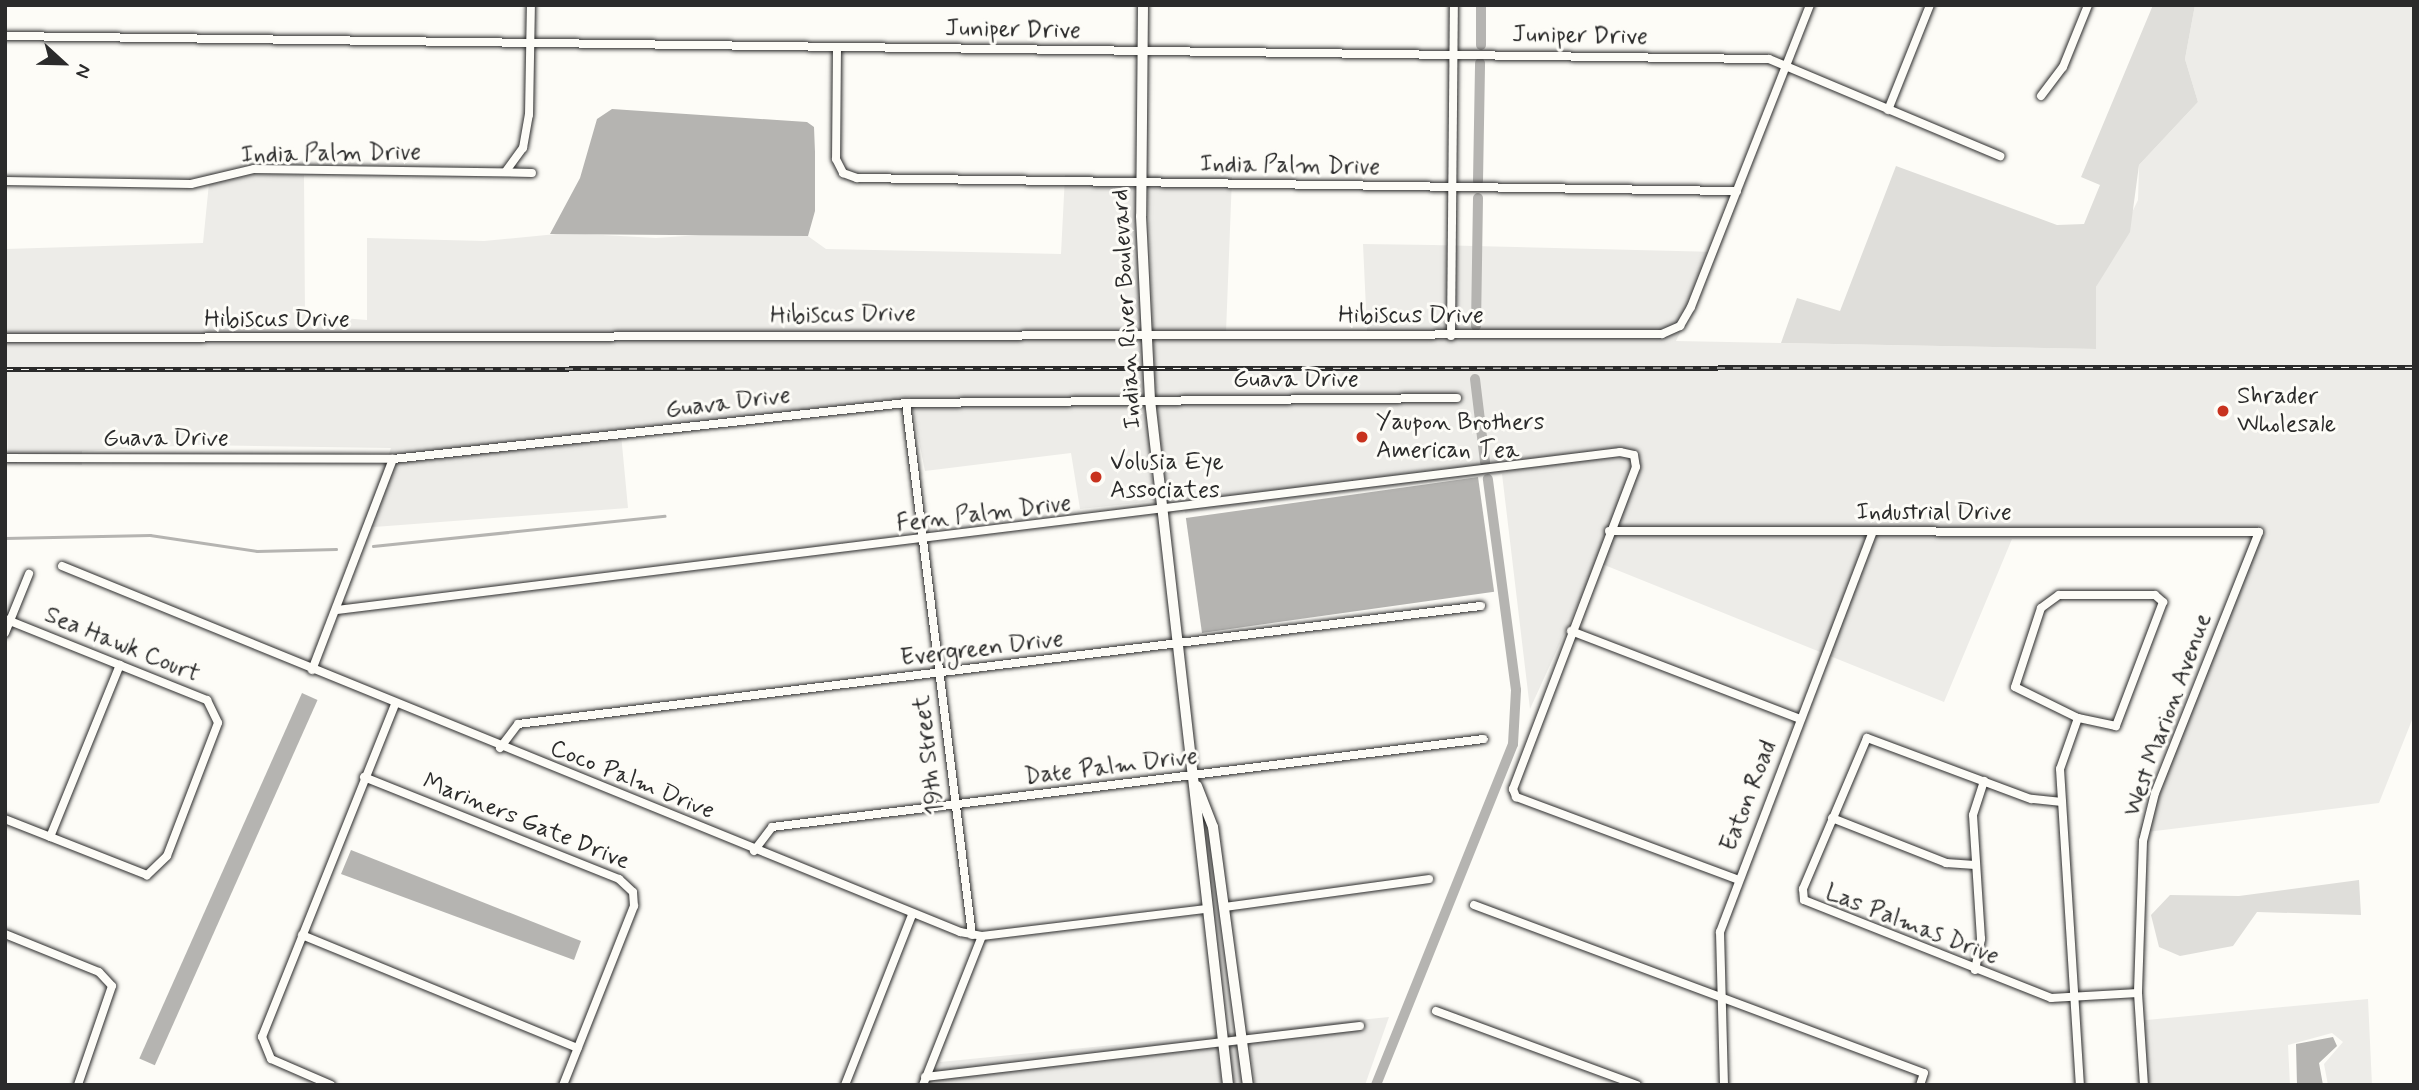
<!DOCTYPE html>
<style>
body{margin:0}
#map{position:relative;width:2419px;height:1090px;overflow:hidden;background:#fdfcf7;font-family:Mynerve,sans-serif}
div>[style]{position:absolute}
.built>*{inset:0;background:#edece8;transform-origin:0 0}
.green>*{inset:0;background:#dfdeda}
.water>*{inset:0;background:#b5b4b1;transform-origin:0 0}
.stream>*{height:2.5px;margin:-1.25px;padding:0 1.25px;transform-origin:1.25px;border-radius:1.25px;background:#b5b4b1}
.canal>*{height:10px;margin:-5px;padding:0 5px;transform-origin:5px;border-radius:5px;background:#b5b4b1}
.roads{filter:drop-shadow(0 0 2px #2b2b2b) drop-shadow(0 0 2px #2b2b2b)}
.minor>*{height:8px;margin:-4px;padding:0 4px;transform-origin:4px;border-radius:4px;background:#fdfcf7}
.secondary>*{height:10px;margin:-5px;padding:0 5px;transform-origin:5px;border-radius:5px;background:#fdfcf7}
.rail>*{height:5px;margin-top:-2.5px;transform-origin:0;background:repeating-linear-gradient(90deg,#fdfcf7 0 8px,#2b2b2b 0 16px);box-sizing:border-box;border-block:2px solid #2b2b2b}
.dots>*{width:19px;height:19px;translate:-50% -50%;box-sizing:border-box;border:4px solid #fdfcf7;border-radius:50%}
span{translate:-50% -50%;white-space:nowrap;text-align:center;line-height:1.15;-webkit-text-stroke:6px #fdfcf7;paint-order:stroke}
.street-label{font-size:24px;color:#2b2b2b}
.poi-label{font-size:24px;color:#2b2b2b}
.left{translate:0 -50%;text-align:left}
.frame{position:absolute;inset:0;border:7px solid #2b2b2b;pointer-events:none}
.north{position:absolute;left:28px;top:28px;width:70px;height:70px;-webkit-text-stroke:5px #fdfcf7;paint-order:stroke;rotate:112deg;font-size:19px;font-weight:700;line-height:28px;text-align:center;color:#2b2b2b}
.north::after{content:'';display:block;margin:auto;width:24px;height:32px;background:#2b2b2b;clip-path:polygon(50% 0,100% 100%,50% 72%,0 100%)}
</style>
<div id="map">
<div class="built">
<i style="clip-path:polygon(2195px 5px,2414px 5px,2414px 715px,2379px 803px,2139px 833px,2252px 535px,2012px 539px,1944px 702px,1597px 562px,1530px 709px,1502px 474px,1185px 513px,1182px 498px,1167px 499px,1156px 401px,1147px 176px,1232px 177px,1226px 333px,1367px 331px,1363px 244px,1433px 245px,1718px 252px,1676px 341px,2096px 349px,2096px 287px,2138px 200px,2139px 165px,2198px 102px,2185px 59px)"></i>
<i style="clip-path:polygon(210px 173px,304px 175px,305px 315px,367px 320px,367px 238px,484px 241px,567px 233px,656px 238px,758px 231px,805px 234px,826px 249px,1061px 254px,1065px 175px,1135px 176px,1145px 400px,1156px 501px,1080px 509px,1071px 453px,925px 471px,910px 397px,621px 434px,628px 508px,361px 528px,391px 448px,197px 445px,82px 451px,82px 465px,8px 464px,5px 249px,203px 243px)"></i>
<i style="clip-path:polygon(2368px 999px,2372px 1085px,2328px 1085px,2324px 1064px,2343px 1042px,2332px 1033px,2288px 1045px,2290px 1085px,2142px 1085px,2136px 1021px)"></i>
<i style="clip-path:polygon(1389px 1017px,1365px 1085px,1255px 1085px,1248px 1031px)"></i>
<i style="left:1237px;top:1032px;width:53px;height:10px;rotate:82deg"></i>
<i style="clip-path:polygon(1216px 1035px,1222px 1085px,930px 1085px,940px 1062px)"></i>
</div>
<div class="green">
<i style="clip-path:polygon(2153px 5px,2195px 5px,2185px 59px,2198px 102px,2139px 165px,2130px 232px,2096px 287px,2096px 349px,1781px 343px,1797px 298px,1840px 311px,1896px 166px,2057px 225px,2084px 224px,2100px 185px,2081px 177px)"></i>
<i style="clip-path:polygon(2359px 880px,2361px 915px,2257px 912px,2233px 946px,2180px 956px,2159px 947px,2151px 915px,2170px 895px,2239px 896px)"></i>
</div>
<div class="water">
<i style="clip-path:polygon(612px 109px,807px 122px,814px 127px,815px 152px,815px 211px,808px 236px,550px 234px,580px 178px,597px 119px)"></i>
<i style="left:1478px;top:477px;width:116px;height:295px;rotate:82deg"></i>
<i style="left:302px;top:693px;width:17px;height:400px;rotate:24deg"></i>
<i style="clip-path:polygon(351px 850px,581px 941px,574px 960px,341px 874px)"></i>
<i style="clip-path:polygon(2333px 1037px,2337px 1046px,2319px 1063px,2323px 1085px,2297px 1085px,2296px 1044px)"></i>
</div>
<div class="stream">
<i style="left:5px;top:538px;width:145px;rotate:-1.2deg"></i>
<i style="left:150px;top:535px;width:108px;rotate:8.5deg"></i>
<i style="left:257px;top:551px;width:79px;rotate:-1.5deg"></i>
<i style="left:373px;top:546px;width:293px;rotate:-5.9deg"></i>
</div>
<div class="canal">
<i style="left:1481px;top:45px;width:40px;rotate:-90deg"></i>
<i style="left:1478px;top:181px;width:118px;rotate:-89deg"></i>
<i style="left:1476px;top:326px;width:128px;rotate:-89.1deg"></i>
<i style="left:1475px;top:379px;width:84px;rotate:83.1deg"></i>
<i style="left:1376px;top:1085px;width:367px;rotate:-68.1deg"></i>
<i style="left:1513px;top:744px;width:54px;rotate:-86.8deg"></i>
<i style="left:1516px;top:690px;width:213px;rotate:-97.6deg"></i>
</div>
<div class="roads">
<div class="minor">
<i style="left:5px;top:36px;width:1764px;rotate:0.75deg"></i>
<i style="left:1769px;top:59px;width:251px;rotate:22.8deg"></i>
<i style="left:837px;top:47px;width:112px;rotate:90.5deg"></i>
<i style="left:836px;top:159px;width:16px;rotate:63deg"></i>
<i style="left:843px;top:173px;width:15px;rotate:20deg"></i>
<i style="left:857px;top:178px;width:880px;rotate:0.85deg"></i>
<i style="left:2041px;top:96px;width:36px;rotate:-53deg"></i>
<i style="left:2063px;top:67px;width:67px;rotate:-68deg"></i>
<i style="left:1888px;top:110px;width:113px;rotate:-68.2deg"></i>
<i style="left:506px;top:171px;width:29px;rotate:-54deg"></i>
<i style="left:523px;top:148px;width:34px;rotate:-80deg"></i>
<i style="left:529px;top:115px;width:110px;rotate:-89deg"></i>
<i style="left:5px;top:181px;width:186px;rotate:0.9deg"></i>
<i style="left:191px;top:184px;width:65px;rotate:-13.4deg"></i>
<i style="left:254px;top:169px;width:278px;rotate:0.8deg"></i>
<i style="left:1451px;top:336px;width:331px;rotate:-89.5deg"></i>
<i style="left:5px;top:338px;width:1657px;rotate:-0.14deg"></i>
<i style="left:1662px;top:334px;width:20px;rotate:-24deg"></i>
<i style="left:1680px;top:326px;width:22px;rotate:-60deg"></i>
<i style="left:1691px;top:307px;width:325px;rotate:-68.5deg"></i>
<i style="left:906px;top:403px;width:536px;rotate:82.93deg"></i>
<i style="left:5px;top:458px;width:388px;rotate:0.1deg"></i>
<i style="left:393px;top:459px;width:516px;rotate:-6.23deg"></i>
<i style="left:906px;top:403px;width:551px;rotate:-0.52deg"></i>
<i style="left:1609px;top:531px;width:650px;rotate:0.09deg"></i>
<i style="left:2259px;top:532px;width:281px;rotate:111.7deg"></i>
<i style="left:2155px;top:793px;width:49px;rotate:104deg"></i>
<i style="left:2143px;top:841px;width:152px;rotate:91.9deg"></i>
<i style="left:2138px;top:993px;width:92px;rotate:86.3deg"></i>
<i style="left:62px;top:566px;width:970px;rotate:22.17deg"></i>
<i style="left:960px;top:932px;width:22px;rotate:10deg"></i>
<i style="left:982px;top:936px;width:226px;rotate:-6.9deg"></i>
<i style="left:2059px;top:595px;width:96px"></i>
<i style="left:2155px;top:595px;width:11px;rotate:41deg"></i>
<i style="left:2163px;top:602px;width:133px;rotate:110.8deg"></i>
<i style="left:2116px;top:726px;width:39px;rotate:-168deg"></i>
<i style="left:2078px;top:718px;width:70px;rotate:-153.8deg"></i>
<i style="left:2015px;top:687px;width:83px;rotate:-71.8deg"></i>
<i style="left:2041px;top:608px;width:22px;rotate:-36deg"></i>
<i style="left:337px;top:610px;width:1293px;rotate:-7.02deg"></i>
<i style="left:1620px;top:452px;width:14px;rotate:12deg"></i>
<i style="left:1634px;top:455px;width:12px;rotate:81deg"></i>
<i style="left:1636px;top:467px;width:345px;rotate:110.9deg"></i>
<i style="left:1513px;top:789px;width:9px;rotate:69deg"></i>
<i style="left:1516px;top:797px;width:236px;rotate:20.4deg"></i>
<i style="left:5px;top:619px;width:218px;rotate:21.9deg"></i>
<i style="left:207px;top:700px;width:25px;rotate:64deg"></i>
<i style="left:218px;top:723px;width:142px;rotate:111deg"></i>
<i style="left:167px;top:856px;width:28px;rotate:136deg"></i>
<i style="left:147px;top:875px;width:153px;rotate:-158.5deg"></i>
<i style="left:1571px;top:631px;width:245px;rotate:21deg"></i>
<i style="left:5px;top:633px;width:64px;rotate:-67.9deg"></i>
<i style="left:312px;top:670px;width:226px;rotate:-69deg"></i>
<i style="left:2078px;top:718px;width:54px;rotate:109.4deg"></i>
<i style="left:2060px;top:769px;width:317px;rotate:86.4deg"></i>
<i style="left:500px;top:748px;width:30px;rotate:-53deg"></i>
<i style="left:518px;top:724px;width:970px;rotate:-6.99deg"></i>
<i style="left:364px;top:777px;width:275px;rotate:21.8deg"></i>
<i style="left:619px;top:879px;width:19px;rotate:43deg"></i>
<i style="left:633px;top:892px;width:14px;rotate:86deg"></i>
<i style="left:634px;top:906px;width:193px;rotate:111.6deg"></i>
<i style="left:2062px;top:802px;width:31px;rotate:-174deg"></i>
<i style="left:2031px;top:799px;width:175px;rotate:-159.6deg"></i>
<i style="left:1867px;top:738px;width:164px;rotate:113deg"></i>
<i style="left:1803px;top:889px;width:11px;rotate:85deg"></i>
<i style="left:1804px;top:900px;width:266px;rotate:21.6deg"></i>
<i style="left:2051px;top:998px;width:87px;rotate:-3.3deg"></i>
<i style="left:1832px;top:818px;width:123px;rotate:21.5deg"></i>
<i style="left:1946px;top:863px;width:29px;rotate:4deg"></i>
<i style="left:50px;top:837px;width:186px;rotate:-67.9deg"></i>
<i style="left:754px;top:851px;width:30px;rotate:-53deg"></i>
<i style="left:772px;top:827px;width:717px;rotate:-7.05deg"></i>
<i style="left:1474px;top:905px;width:480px;rotate:20.5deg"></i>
<i style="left:1924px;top:1073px;width:13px;rotate:108deg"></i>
<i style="left:1225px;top:907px;width:206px;rotate:-7.8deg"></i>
<i style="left:5px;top:934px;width:101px;rotate:22deg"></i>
<i style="left:99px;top:972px;width:19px;rotate:47deg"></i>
<i style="left:112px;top:986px;width:105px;rotate:109deg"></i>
<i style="left:302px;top:935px;width:298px;rotate:22.3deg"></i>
<i style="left:1975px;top:970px;width:32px;rotate:-79deg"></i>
<i style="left:1981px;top:939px;width:124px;rotate:-93.7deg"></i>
<i style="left:1973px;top:815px;width:36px;rotate:-72deg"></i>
<i style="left:1436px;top:1011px;width:214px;rotate:20.2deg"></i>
<i style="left:925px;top:1077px;width:438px;rotate:-6.7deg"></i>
<i style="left:331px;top:1085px;width:65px;rotate:-156.6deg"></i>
<i style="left:271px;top:1059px;width:24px;rotate:-112deg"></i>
<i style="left:262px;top:1037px;width:358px;rotate:-68.2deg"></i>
<i style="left:845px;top:1085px;width:183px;rotate:-68.5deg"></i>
<i style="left:923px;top:1085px;width:160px;rotate:-68.4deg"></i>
<i style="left:1724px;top:1085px;width:153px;rotate:-91.5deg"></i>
<i style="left:1720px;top:932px;width:428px;rotate:-69.1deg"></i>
</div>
<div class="secondary">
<i style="left:1143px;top:5px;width:211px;rotate:90.5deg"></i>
<i style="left:1141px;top:216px;width:184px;rotate:87.2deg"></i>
<i style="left:1150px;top:400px;width:689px;rotate:83.5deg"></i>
<i style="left:1197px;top:786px;width:44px;rotate:68.7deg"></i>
<i style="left:1213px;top:827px;width:260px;rotate:82.3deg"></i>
</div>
</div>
<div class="rail">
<i style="left:5px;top:369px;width:2409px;rotate:-0.05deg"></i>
</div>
<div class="dots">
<i style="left:2223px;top:411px;background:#c8321e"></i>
<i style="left:1362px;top:437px;background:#c8321e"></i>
<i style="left:1096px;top:477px;background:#c8321e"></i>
</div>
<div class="street-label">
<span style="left:1013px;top:30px;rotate:1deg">Juniper Drive</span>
<span style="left:1580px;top:36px;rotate:1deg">Juniper Drive</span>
<span style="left:331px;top:154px;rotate:-1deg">India Palm Drive</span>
<span style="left:1290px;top:166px;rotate:1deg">India Palm Drive</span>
<span style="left:1127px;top:309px;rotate:-93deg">Indian River Boulevard</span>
<span style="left:843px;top:315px;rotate:-1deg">Hibiscus Drive</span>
<span style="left:1411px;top:316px">Hibiscus Drive</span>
<span style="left:277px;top:320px">Hibiscus Drive</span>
<span style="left:1296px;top:380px">Guava Drive</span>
<span style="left:728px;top:403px;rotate:-7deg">Guava Drive</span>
<span style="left:166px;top:439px">Guava Drive</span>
<span style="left:1934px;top:513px">Industrial Drive</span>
<span style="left:984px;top:514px;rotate:-7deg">Fern Palm Drive</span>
<span style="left:122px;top:645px;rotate:22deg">Sea Hawk Court</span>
<span style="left:982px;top:649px;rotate:-7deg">Evergreen Drive</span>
<span style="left:2168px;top:715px;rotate:-70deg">West Marion Avenue</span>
<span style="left:929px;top:755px;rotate:-97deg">19th Street</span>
<span style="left:1111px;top:767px;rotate:-7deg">Date Palm Drive</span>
<span style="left:632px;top:780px;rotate:22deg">Coco Palm Drive</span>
<span style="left:1749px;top:796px;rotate:-69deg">Eaton Road</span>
<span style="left:526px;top:822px;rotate:22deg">Mariners Gate Drive</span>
<span style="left:1912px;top:925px;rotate:21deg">Las Palmas Drive</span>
</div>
<div class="poi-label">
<span class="left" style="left:2237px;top:411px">Shrader<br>Wholesale</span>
<span class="left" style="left:1376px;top:437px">Yaupon Brothers<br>American Tea</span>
<span class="left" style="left:1110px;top:477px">Volusia Eye<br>Associates</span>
</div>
<div class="frame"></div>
<div class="north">N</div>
</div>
